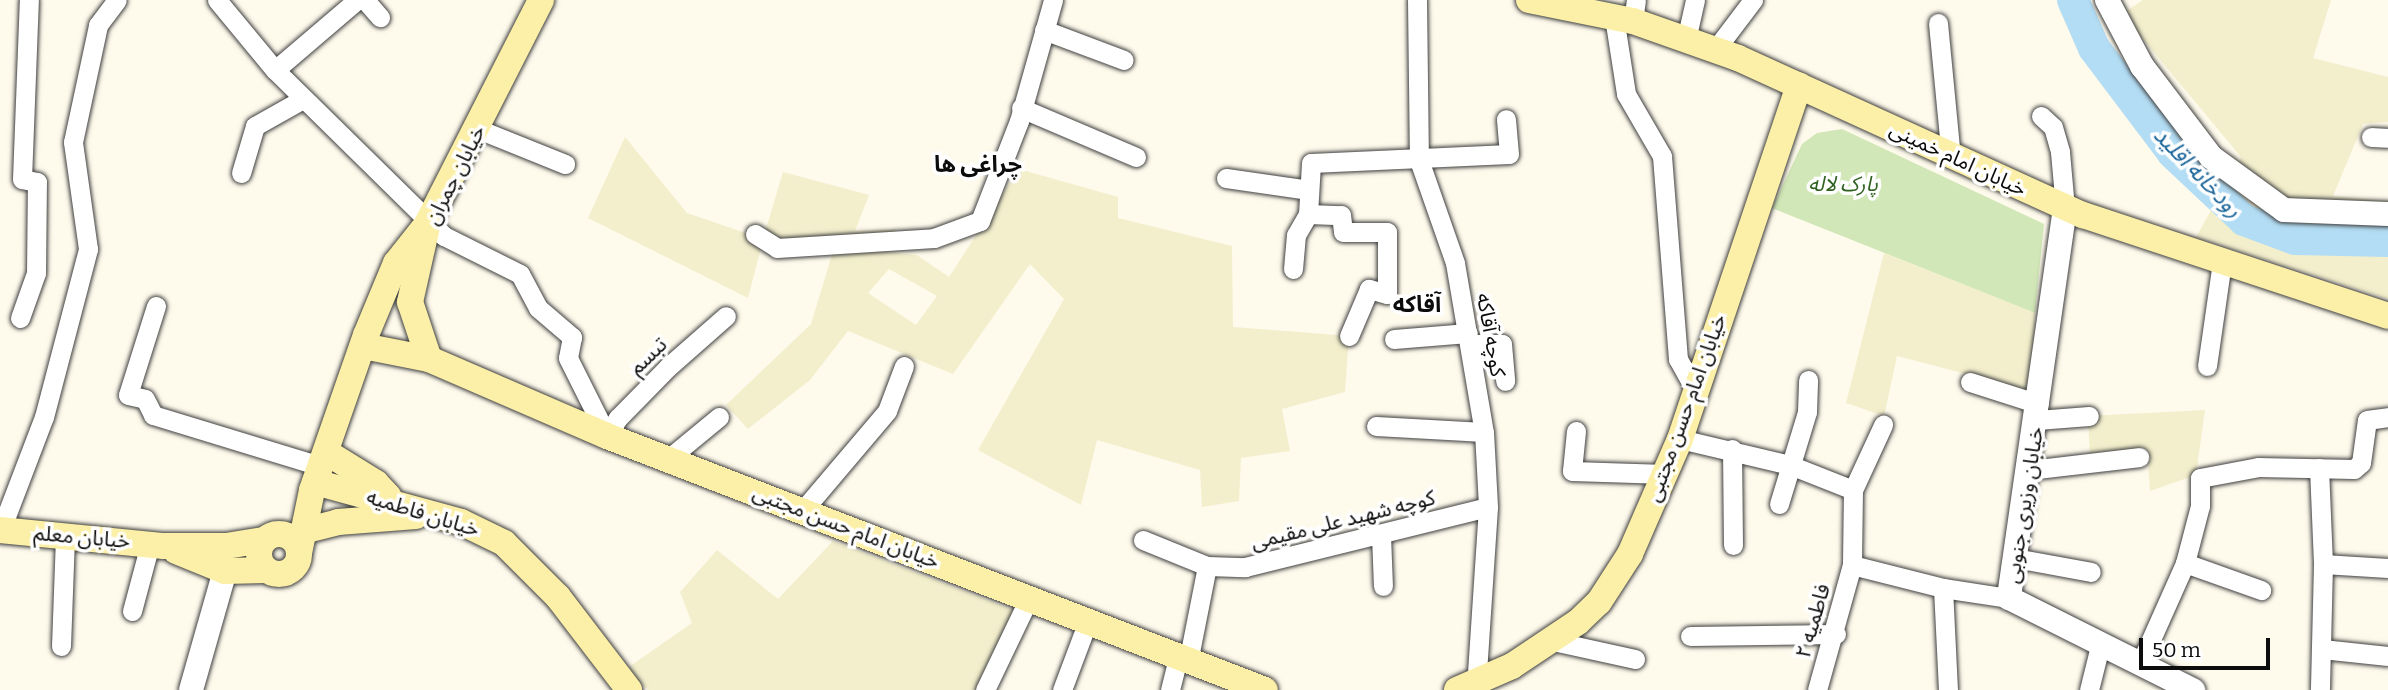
<!DOCTYPE html>
<meta charset="utf-8">
<style>
body{margin:0}
#map{position:relative;width:2388px;height:690px;overflow:hidden;background:#fefaec;font-family:Bitter,"Noto Sans Arabic",serif}
div>[style]{position:absolute}
.farmland>*{inset:0;background:#f3efcd}
.green>*{inset:0;background:#d1e7b7}
.river>*{height:32px;margin:-16px;padding:0 16px;transform-origin:16px;border-radius:16px;background:#b3ddf4}
.roads{filter:drop-shadow(0 0 2px #3f3f3f) drop-shadow(0 0 2px #3f3f3f)}
.minor>*{height:19px;margin:-9.5px;padding:0 9.5px;transform-origin:9.5px;border-radius:9.5px;background:#fff}
.tertiary>*{height:24px;margin:-12px;padding:0 12px;transform-origin:12px;border-radius:12px;background:#fff}
.secondary>*{height:26px;margin:-13px;padding:0 13px;transform-origin:13px;border-radius:13px;background:#fcf0a9}
.secondary>.ring{margin:-13px;padding:0;box-sizing:content-box;background:none;border:26px solid #fcf0a9;border-radius:50%}
span{translate:-50% -50%;white-space:nowrap;text-align:center;line-height:1.15;-webkit-text-stroke:7px #fff;paint-order:stroke}
.street-label{font-size:21px;color:#0c0c0c}
.park-label{font-size:21px;color:#2f611f;font-style:italic}
.neighbourhood-label{font-size:23px;color:#0c0c0c;font-weight:700}
.water-label{font-size:23px;color:#1a6599;font-style:italic}
.scale{position:absolute;left:2139px;top:638px;width:131px;height:32px;box-sizing:border-box;border:4px solid #0c0c0c;border-top:0;padding-left:9px;font-size:21px;line-height:24px;white-space:nowrap;color:#0c0c0c;-webkit-text-stroke:5px #fff;paint-order:stroke}
</style>
<div id="map">
<div class="farmland">
<i style="clip-path:polygon(2143px 0,2331px 0,2313px 58px,2388px 77px,2388px 122px,2363px 124px,2333px 196px,2388px 201px,2388px 299px,2196px 237px,2241px 157px,2122px 14px)"></i>
<i style="clip-path:polygon(evenodd,625px 137px,687px 213px,763px 239px,783px 172px,869px 195px,855px 231px,896px 229px,887px 252px,917px 255px,949px 277px,1019px 169px,1118px 197px,1118px 218px,1232px 246px,1233px 327px,1349px 336px,1345px 392px,1282px 409px,1290px 451px,1241px 458px,1239px 501px,1202px 507px,1200px 470px,1097px 440px,1081px 505px,978px 450px,1064px 299px,1030px 264px,953px 374px,848px 331px,810px 380px,748px 429px,726px 405px,811px 324px,832px 255px,763px 240px,748px 298px,588px 218px,625px 137px,889px 269px,937px 296px,916px 325px,868px 293px,889px 269px)"></i>
<i style="clip-path:polygon(1884px 253px,2035px 313px,2032px 391px,1897px 356px,1884px 416px,1846px 403px)"></i>
<i style="clip-path:polygon(2205px 410px,2196px 475px,2150px 491px,2147px 449px,2090px 459px,2088px 416px)"></i>
<i style="clip-path:polygon(833px 541px,1029px 616px,993px 690px,648px 690px,626px 669px,692px 623px,680px 592px,717px 550px,778px 599px)"></i>
</div>
<div class="green">
<i style="clip-path:polygon(1842px 129px,2044px 224px,2035px 313px,1772px 208px,1802px 144px,1817px 133px)"></i>
</div>
<div class="river">
<i style="left:2073px;top:0;width:52px;rotate:66.4deg"></i>
<i style="left:2094px;top:48px;width:131px;rotate:53deg"></i>
<i style="left:2173px;top:153px;width:98px;rotate:43.3deg"></i>
<i style="left:2244px;top:220px;width:54px;rotate:20.4deg"></i>
<i style="left:2295px;top:239px;width:93px;rotate:1.2deg"></i>
</div>
<div class="roads">
<div class="minor">
<i style="left:217px;top:0;width:91px;rotate:50.4deg"></i>
<i style="left:275px;top:70px;width:237px;rotate:44.5deg"></i>
<i style="left:444px;top:236px;width:85px;rotate:26.6deg"></i>
<i style="left:520px;top:274px;width:38px;rotate:62deg"></i>
<i style="left:538px;top:308px;width:45px;rotate:40.5deg"></i>
<i style="left:572px;top:337px;width:21px;rotate:101deg"></i>
<i style="left:568px;top:358px;width:87px;rotate:63.4deg"></i>
<i style="left:365px;top:0;width:23px;rotate:49deg"></i>
<i style="left:1417px;top:0;width:160px;rotate:89.3deg"></i>
<i style="left:1419px;top:160px;width:109px;rotate:70.7deg"></i>
<i style="left:1455px;top:263px;width:171px;rotate:80.3deg"></i>
<i style="left:1484px;top:432px;width:75px;rotate:86.9deg"></i>
<i style="left:1488px;top:507px;width:183px;rotate:93.8deg"></i>
<i style="left:1614px;top:17px;width:78px;rotate:81.1deg"></i>
<i style="left:1626px;top:94px;width:72px;rotate:59.9deg"></i>
<i style="left:1662px;top:156px;width:204px;rotate:85.5deg"></i>
<i style="left:1678px;top:359px;width:37px;rotate:61deg"></i>
<i style="left:1633px;top:21px;width:21px;rotate:-82deg"></i>
<i style="left:1938px;top:23px;width:135px;rotate:84.5deg"></i>
<i style="left:1044px;top:30px;width:85px;rotate:20.6deg"></i>
<i style="left:1686px;top:40px;width:41px;rotate:-77.3deg"></i>
<i style="left:1715px;top:50px;width:63px;rotate:-52.8deg"></i>
<i style="left:275px;top:70px;width:108px;rotate:-40.5deg"></i>
<i style="left:1021px;top:108px;width:125px;rotate:23.1deg"></i>
<i style="left:2041px;top:116px;width:16px;rotate:43deg"></i>
<i style="left:2053px;top:127px;width:26px;rotate:74deg"></i>
<i style="left:2060px;top:152px;width:56px;rotate:84.9deg"></i>
<i style="left:478px;top:129px;width:94px;rotate:21.9deg"></i>
<i style="left:2371px;top:137px;width:17px;rotate:3deg"></i>
<i style="left:241px;top:173px;width:49px;rotate:-73.4deg"></i>
<i style="left:255px;top:126px;width:55px;rotate:-29.4deg"></i>
<i style="left:1226px;top:178px;width:84px;rotate:8.2deg"></i>
<i style="left:1308px;top:214px;width:33px;rotate:2deg"></i>
<i style="left:1341px;top:215px;width:17px;rotate:83deg"></i>
<i style="left:1343px;top:232px;width:44px"></i>
<i style="left:1387px;top:232px;width:62px;rotate:90deg"></i>
<i style="left:1387px;top:294px;width:19px;rotate:-164deg"></i>
<i style="left:1369px;top:289px;width:51px;rotate:113.1deg"></i>
<i style="left:755px;top:234px;width:26px;rotate:32deg"></i>
<i style="left:777px;top:248px;width:157px;rotate:-3.6deg"></i>
<i style="left:934px;top:238px;width:49px;rotate:-20.3deg"></i>
<i style="left:980px;top:221px;width:107px;rotate:-68.7deg"></i>
<i style="left:1019px;top:121px;width:126px;rotate:-74.3deg"></i>
<i style="left:1293px;top:269px;width:34px;rotate:-85deg"></i>
<i style="left:1296px;top:235px;width:24px;rotate:-60deg"></i>
<i style="left:1308px;top:214px;width:51px;rotate:-86.6deg"></i>
<i style="left:1311px;top:163px;width:198px;rotate:-2.6deg"></i>
<i style="left:1509px;top:154px;width:35px;rotate:-95deg"></i>
<i style="left:156px;top:306px;width:93px;rotate:107.5deg"></i>
<i style="left:128px;top:395px;width:17px;rotate:13deg"></i>
<i style="left:145px;top:399px;width:18px;rotate:63deg"></i>
<i style="left:153px;top:415px;width:175px;rotate:17deg"></i>
<i style="left:20px;top:318px;width:48px;rotate:-70.4deg"></i>
<i style="left:36px;top:273px;width:91px;rotate:-89.4deg"></i>
<i style="left:37px;top:182px;width:15px;rotate:-169deg"></i>
<i style="left:22px;top:179px;width:179px;rotate:-87.8deg"></i>
<i style="left:1394px;top:339px;width:74px;rotate:-4.6deg"></i>
<i style="left:1470px;top:344px;width:32px"></i>
<i style="left:1502px;top:344px;width:37px;rotate:85deg"></i>
<i style="left:2207px;top:366px;width:105px;rotate:-81.8deg"></i>
<i style="left:1970px;top:382px;width:72px;rotate:17.7deg"></i>
<i style="left:2037px;top:420px;width:52px;rotate:-4.4deg"></i>
<i style="left:1376px;top:426px;width:108px;rotate:3.2deg"></i>
<i style="left:1576px;top:431px;width:40px;rotate:95.7deg"></i>
<i style="left:1572px;top:471px;width:94px;rotate:1.8deg"></i>
<i style="left:607px;top:436px;width:21px;rotate:-59deg"></i>
<i style="left:618px;top:418px;width:71px;rotate:-45.6deg"></i>
<i style="left:668px;top:367px;width:77px;rotate:-41.3deg"></i>
<i style="left:1680px;top:439px;width:113px;rotate:13.3deg"></i>
<i style="left:1790px;top:465px;width:68px;rotate:21.6deg"></i>
<i style="left:1853px;top:490px;width:75px;rotate:90.8deg"></i>
<i style="left:1852px;top:565px;width:94px;rotate:14.2deg"></i>
<i style="left:1943px;top:588px;width:67px;rotate:8.6deg"></i>
<i style="left:1732px;top:449px;width:96px;rotate:89.4deg"></i>
<i style="left:668px;top:459px;width:66px;rotate:-39.5deg"></i>
<i style="left:2319px;top:468px;width:96px;rotate:87.6deg"></i>
<i style="left:2323px;top:564px;width:126px;rotate:91.4deg"></i>
<i style="left:2029px;top:470px;width:111px;rotate:-6.7deg"></i>
<i style="left:1853px;top:490px;width:72px;rotate:-65.2deg"></i>
<i style="left:1779px;top:504px;width:96px;rotate:-73.1deg"></i>
<i style="left:1807px;top:412px;width:32px;rotate:-88deg"></i>
<i style="left:804px;top:509px;width:128px;rotate:-49.7deg"></i>
<i style="left:887px;top:411px;width:48px;rotate:-69.3deg"></i>
<i style="left:0;top:532px;width:123px;rotate:-69.1deg"></i>
<i style="left:44px;top:417px;width:174px;rotate:-75.3deg"></i>
<i style="left:88px;top:249px;width:108px;rotate:-98deg"></i>
<i style="left:73px;top:142px;width:120px;rotate:-77.9deg"></i>
<i style="left:98px;top:25px;width:31px;rotate:-53deg"></i>
<i style="left:1381px;top:535px;width:51px;rotate:87.8deg"></i>
<i style="left:1143px;top:540px;width:69px;rotate:22.1deg"></i>
<i style="left:1207px;top:566px;width:38px;rotate:2deg"></i>
<i style="left:1245px;top:567px;width:250px;rotate:-13.9deg"></i>
<i style="left:2015px;top:558px;width:77px;rotate:10.4deg"></i>
<i style="left:2185px;top:563px;width:81px;rotate:19.6deg"></i>
<i style="left:2323px;top:564px;width:65px;rotate:3.5deg"></i>
<i style="left:1943px;top:588px;width:102px;rotate:87.2deg"></i>
<i style="left:132px;top:611px;width:69px;rotate:-75deg"></i>
<i style="left:1690px;top:636px;width:146px;rotate:-0.8deg"></i>
<i style="left:1553px;top:641px;width:84px;rotate:12.4deg"></i>
<i style="left:61px;top:646px;width:111px;rotate:-87.9deg"></i>
<i style="left:2322px;top:649px;width:66px;rotate:6.1deg"></i>
<i style="left:1188px;top:662px;width:98px;rotate:-78.8deg"></i>
<i style="left:2141px;top:662px;width:108px;rotate:-66deg"></i>
<i style="left:2185px;top:563px;width:59px;rotate:-75.3deg"></i>
<i style="left:2200px;top:506px;width:28px;rotate:-90deg"></i>
<i style="left:2200px;top:478px;width:59px;rotate:-10.7deg"></i>
<i style="left:2258px;top:467px;width:96px;rotate:1.2deg"></i>
<i style="left:2354px;top:469px;width:9px;rotate:-41deg"></i>
<i style="left:2361px;top:463px;width:43px;rotate:-82.1deg"></i>
<i style="left:2367px;top:420px;width:21px;rotate:-8deg"></i>
<i style="left:985px;top:690px;width:102px;rotate:-64.4deg"></i>
<i style="left:1062px;top:690px;width:74px;rotate:-69.4deg"></i>
<i style="left:1170px;top:690px;width:33px;rotate:-76deg"></i>
<i style="left:1817px;top:690px;width:130px;rotate:-74.4deg"></i>
<i style="left:2089px;top:690px;width:49px;rotate:-76deg"></i>
</div>
<div class="tertiary">
<i style="left:2107px;top:0;width:75px;rotate:62.1deg"></i>
<i style="left:2142px;top:66px;width:114px;rotate:52.8deg"></i>
<i style="left:2211px;top:157px;width:90px;rotate:36deg"></i>
<i style="left:2284px;top:210px;width:104px;rotate:2.2deg"></i>
<i style="left:2065px;top:208px;width:394px;rotate:98.2deg"></i>
<i style="left:2009px;top:598px;width:206px;rotate:26.6deg"></i>
<i style="left:191px;top:690px;width:124px;rotate:-74.1deg"></i>
</div>
<div class="secondary">
<i style="left:1529px;top:0;width:106px;rotate:11.4deg"></i>
<i style="left:1633px;top:21px;width:111px;rotate:19.4deg"></i>
<i style="left:1738px;top:58px;width:379px;rotate:24.5deg"></i>
<i style="left:2083px;top:215px;width:321px;rotate:18.3deg"></i>
<i style="left:363px;top:346px;width:67px;rotate:11.1deg"></i>
<i style="left:429px;top:359px;width:194px;rotate:23.4deg"></i>
<i style="left:607px;top:436px;width:705px;rotate:21.11deg"></i>
<i style="left:429px;top:359px;width:60px;rotate:-108.4deg"></i>
<i style="left:410px;top:302px;width:82px;rotate:-77.3deg"></i>
<i style="left:428px;top:222px;width:249px;rotate:-63deg"></i>
<i style="left:326px;top:452px;width:59px;rotate:31.8deg"></i>
<i style="left:376px;top:483px;width:18px;rotate:47deg"></i>
<i style="left:315px;top:482px;width:151px;rotate:15.3deg"></i>
<i style="left:461px;top:522px;width:48px;rotate:26deg"></i>
<i style="left:504px;top:543px;width:76px;rotate:45deg"></i>
<i style="left:558px;top:597px;width:117px;rotate:52.6deg"></i>
<i style="left:0;top:530px;width:165px;rotate:5.6deg"></i>
<i style="left:164px;top:546px;width:62px"></i>
<i style="left:226px;top:546px;width:39px;rotate:-9deg"></i>
<i style="left:307px;top:530px;width:32px;rotate:-14deg"></i>
<i style="left:338px;top:522px;width:78px;rotate:-4.4deg"></i>
<i class="ring" style="left:259px;top:534px;width:14px;height:14px"></i>
<i style="left:176px;top:551px;width:53px;rotate:22.2deg"></i>
<i style="left:225px;top:571px;width:41px;rotate:-1.4deg"></i>
<i style="left:299px;top:553px;width:64px;rotate:-78.3deg"></i>
<i style="left:312px;top:490px;width:164px;rotate:-70.8deg"></i>
<i style="left:366px;top:335px;width:78px;rotate:-67.4deg"></i>
<i style="left:396px;top:263px;width:43px;rotate:-51.5deg"></i>
<i style="left:1457px;top:690px;width:60px;rotate:-23.6deg"></i>
<i style="left:1512px;top:666px;width:79px;rotate:-33.7deg"></i>
<i style="left:1578px;top:622px;width:29px;rotate:-44deg"></i>
<i style="left:1599px;top:602px;width:57px;rotate:-57.1deg"></i>
<i style="left:1630px;top:554px;width:125px;rotate:-66.5deg"></i>
<i style="left:1680px;top:439px;width:373px;rotate:-71.4deg"></i>
</div>
</div>
<div class="street-label">
<span style="left:1958px;top:159px;rotate:25deg">خیابان امام خمینی</span>
<span style="left:455px;top:175px;rotate:-63deg">خیابان چمران</span>
<span style="left:1491px;top:335px;rotate:80deg">کوچه آقاکه</span>
<span style="left:648px;top:356px;rotate:-44deg">تبسم</span>
<span style="left:1686px;top:408px;rotate:-70deg">خیابان امام حسن مجتبی</span>
<span style="left:2024px;top:505px;rotate:-81deg">خیابان وزیری جنوبی</span>
<span style="left:423px;top:513px;rotate:17deg">خیابان فاطمیه</span>
<span style="left:1343px;top:520px;rotate:-14deg">کوچه شهید علی مقیمی</span>
<span style="left:846px;top:527px;rotate:21deg">خیابان امام حسن مجتبی</span>
<span style="left:82px;top:537px;rotate:5deg">خیابان معلم</span>
<span style="left:1813px;top:621px;rotate:-74deg">فاطمیه ۲</span>
</div>
<div class="park-label">
<span style="left:1843px;top:184px">پارک لاله</span>
</div>
<div class="neighbourhood-label">
<span style="left:978px;top:164px">چراغی ها</span>
<span style="left:1417px;top:304px">آقاکه</span>
</div>
<div class="water-label">
<span style="left:2198px;top:172px;rotate:46deg">رودخانه اقلید</span>
</div>
<div class="scale">50 m</div>
</div>
